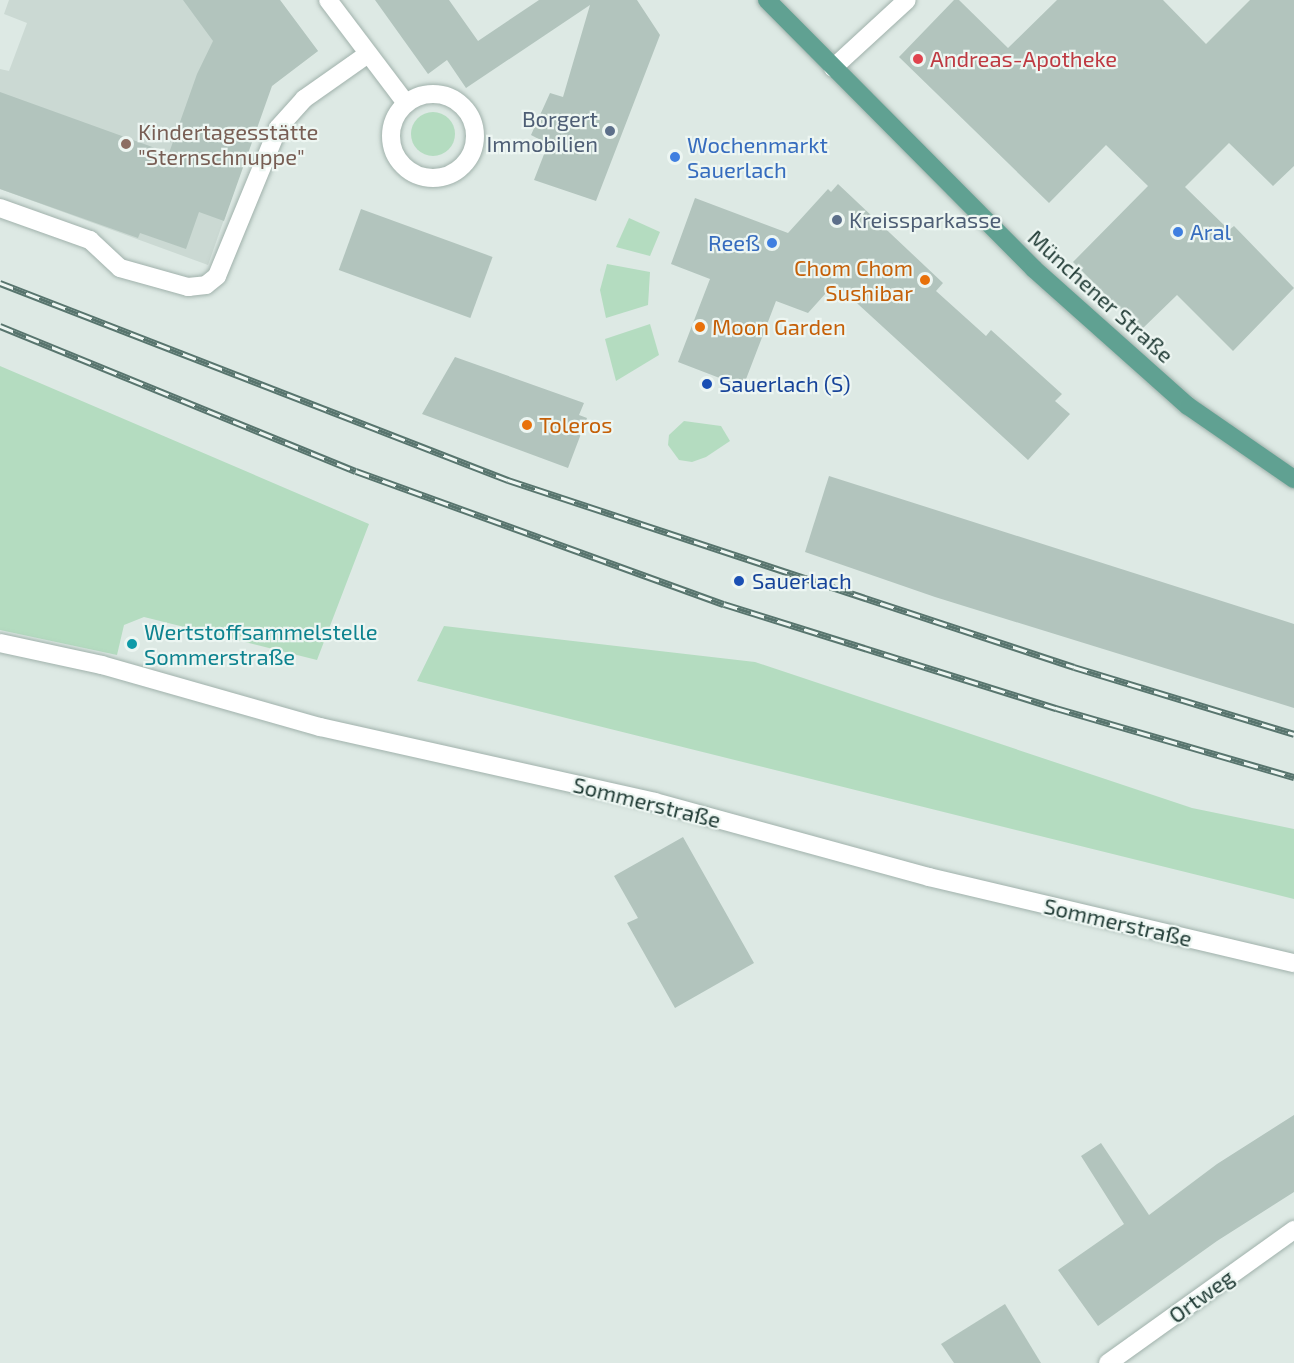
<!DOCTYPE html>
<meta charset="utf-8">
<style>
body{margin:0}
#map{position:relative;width:1294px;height:1363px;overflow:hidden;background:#dde9e4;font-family:"Exo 2",sans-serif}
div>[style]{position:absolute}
.built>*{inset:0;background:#cbd9d3}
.green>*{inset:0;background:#b4dcc0}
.round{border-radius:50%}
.building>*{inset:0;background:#b2c4bd;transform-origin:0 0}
.roads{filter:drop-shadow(0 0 2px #a0b1ab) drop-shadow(0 0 2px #a0b1ab)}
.minor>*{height:18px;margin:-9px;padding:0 9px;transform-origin:9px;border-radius:9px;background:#fff}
.minor>.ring{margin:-9px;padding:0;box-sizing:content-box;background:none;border:18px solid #fff;border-radius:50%}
.major>*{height:18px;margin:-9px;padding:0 9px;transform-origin:9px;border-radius:9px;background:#60a192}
.rail>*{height:7px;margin-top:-3.5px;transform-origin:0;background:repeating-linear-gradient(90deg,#edf6f2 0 14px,#58756e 0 28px);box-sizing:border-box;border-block:2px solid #58756e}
.dots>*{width:16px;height:16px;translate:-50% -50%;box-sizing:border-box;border:3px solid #edf6f2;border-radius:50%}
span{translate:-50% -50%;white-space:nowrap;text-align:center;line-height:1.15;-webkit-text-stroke:4.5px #edf6f2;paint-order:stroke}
.health-label{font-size:22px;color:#be3a42}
.left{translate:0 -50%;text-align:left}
.service-label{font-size:22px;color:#4e5e75}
.right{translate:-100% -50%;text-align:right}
.education-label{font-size:22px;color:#785e54}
.shop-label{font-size:22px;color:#366cbe}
.food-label{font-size:22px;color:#c56008}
.street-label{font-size:22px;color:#1e3933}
.transit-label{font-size:22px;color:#164399}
.culture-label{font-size:22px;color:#0d838f}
</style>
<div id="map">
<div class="built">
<i style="clip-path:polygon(9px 0,280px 0,318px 51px,271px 86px,208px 265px,0 189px,0 69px,9px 71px,27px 23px,4px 14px)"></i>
</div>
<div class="green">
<i class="round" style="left:411px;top:112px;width:44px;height:44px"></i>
<i style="clip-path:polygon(629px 218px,660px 232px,650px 256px,616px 247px)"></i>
<i style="clip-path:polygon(607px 264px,650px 272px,648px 305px,606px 318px,600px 290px)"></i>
<i style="clip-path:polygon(650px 324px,659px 355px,616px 381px,605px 339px)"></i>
<i style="clip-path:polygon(0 366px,369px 524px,317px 660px,144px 617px,124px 625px,117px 655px,0 630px)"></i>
<i style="clip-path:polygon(684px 421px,721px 426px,730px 441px,706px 457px,692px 462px,679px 460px,668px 445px,669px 435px)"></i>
<i style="clip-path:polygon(444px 626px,755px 662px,1192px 808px,1294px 829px,1294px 899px,417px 681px)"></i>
</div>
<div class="building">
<i style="clip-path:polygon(183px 0,280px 0,318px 51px,272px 86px,224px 221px,199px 212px,186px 249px,140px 233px,138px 238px,0 189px,0 92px,169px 153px,197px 74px,213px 41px)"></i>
<i style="clip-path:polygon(375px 0,449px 0,478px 41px,539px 0,637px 0,660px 35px,596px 201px,534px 180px,548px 144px,531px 135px,550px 93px,563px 97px,590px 5px,466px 88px,447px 60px,428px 74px)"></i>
<i style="clip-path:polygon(954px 0,959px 0,1008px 48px,1057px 0,1163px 0,1206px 44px,1250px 0,1294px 0,1294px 166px,1273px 186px,1229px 143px,1185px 187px,1229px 230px,1234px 226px,1294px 288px,1233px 351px,1177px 295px,1141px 330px,1073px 262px,1148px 186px,1106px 145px,1049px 203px,899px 57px)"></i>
<i style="clip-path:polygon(838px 184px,943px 283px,936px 291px,986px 336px,991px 330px,1062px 394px,1055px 401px,1070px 414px,1028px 460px,835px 283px,808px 313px,776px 301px,743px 387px,678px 362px,710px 279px,671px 264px,695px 198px,788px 233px,828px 189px,831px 192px)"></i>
<i style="left:361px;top:209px;width:140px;height:65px;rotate:20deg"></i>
<i style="clip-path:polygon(455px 357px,584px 403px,579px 415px,587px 418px,568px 468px,422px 414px)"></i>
<i style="clip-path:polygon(829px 476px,1294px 624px,1294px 708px,935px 597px,805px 552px)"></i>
<i style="clip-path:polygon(683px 837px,754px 963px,675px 1008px,627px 923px,638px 918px,614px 876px)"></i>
<i style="clip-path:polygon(1294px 1115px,1294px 1192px,1217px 1241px,1098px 1326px,1058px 1270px,1124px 1224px,1081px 1156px,1101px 1143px,1149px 1215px,1217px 1164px)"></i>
<i style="clip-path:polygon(1005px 1304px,1041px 1363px,954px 1363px,941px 1344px)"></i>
</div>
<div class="roads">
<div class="minor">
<i style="left:328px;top:0;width:129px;rotate:52.9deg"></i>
<i style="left:833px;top:68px;width:100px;rotate:-42.6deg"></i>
<i class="ring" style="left:391px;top:94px;width:66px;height:66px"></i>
<i style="left:0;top:208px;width:96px;rotate:19.6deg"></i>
<i style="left:90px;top:240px;width:41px;rotate:43deg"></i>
<i style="left:120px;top:268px;width:71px;rotate:15.6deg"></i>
<i style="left:188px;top:287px;width:18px;rotate:-6deg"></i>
<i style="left:206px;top:285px;width:14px;rotate:-39deg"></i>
<i style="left:217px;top:276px;width:160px;rotate:-67.6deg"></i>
<i style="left:278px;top:128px;width:39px;rotate:-48deg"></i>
<i style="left:304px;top:99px;width:78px;rotate:-35.1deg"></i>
<i style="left:0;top:643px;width:104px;rotate:12.2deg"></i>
<i style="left:102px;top:665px;width:227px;rotate:15.9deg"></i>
<i style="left:320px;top:727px;width:343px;rotate:12.6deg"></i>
<i style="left:655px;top:802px;width:284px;rotate:15.3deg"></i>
<i style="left:929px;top:877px;width:375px;rotate:13.3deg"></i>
<i style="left:1108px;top:1363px;width:229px;rotate:-35.6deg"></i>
</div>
<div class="major">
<i style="left:767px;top:0;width:379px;rotate:45.2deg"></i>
<i style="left:1034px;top:269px;width:206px;rotate:41.7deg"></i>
<i style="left:1188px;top:406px;width:129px;rotate:34.6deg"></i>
</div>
</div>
<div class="rail">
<i style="left:0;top:283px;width:545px;rotate:21.2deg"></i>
<i style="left:508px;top:480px;width:596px;rotate:18.28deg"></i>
<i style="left:1074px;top:667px;width:230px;rotate:16.9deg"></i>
<i style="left:0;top:326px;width:384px;rotate:22.2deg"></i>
<i style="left:356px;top:471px;width:391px;rotate:19.9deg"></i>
<i style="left:724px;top:604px;width:348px;rotate:17.4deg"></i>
<i style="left:1056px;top:708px;width:248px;rotate:16.2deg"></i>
</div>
<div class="dots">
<i style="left:918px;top:59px;background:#e0444e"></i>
<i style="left:610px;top:131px;background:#5c6f8a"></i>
<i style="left:126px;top:144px;background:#8d6e63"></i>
<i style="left:675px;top:157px;background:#3f7fe0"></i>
<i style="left:837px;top:220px;background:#5c6f8a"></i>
<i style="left:1178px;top:232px;background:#3f7fe0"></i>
<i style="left:772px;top:243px;background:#3f7fe0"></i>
<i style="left:925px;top:280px;background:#e8710a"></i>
<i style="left:700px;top:327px;background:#e8710a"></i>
<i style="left:707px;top:384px;background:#1a4fb4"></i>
<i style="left:527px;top:425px;background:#e8710a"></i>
<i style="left:739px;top:581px;background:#1a4fb4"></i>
<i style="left:132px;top:644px;background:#0f9aa8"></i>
</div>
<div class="health-label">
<span class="left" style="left:930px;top:59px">Andreas-Apotheke</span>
</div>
<div class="service-label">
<span class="right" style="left:598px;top:131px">Borgert<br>Immobilien</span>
<span class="left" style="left:849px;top:220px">Kreissparkasse</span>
</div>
<div class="education-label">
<span class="left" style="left:138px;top:144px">Kindertagesstätte<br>"Sternschnuppe"</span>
</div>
<div class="shop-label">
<span class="left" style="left:687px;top:157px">Wochenmarkt<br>Sauerlach</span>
<span class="left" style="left:1190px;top:232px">Aral</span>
<span class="right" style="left:760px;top:243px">Reeß</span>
</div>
<div class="food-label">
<span class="right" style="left:913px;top:280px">Chom Chom<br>Sushibar</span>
<span class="left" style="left:712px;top:327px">Moon Garden</span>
<span class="left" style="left:539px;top:425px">Toleros</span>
</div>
<div class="street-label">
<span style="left:1101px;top:296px;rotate:42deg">Münchener Straße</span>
<span style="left:647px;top:802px;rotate:14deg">Sommerstraße</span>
<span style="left:1118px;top:922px;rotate:13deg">Sommerstraße</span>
<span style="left:1201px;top:1296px;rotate:-36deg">Ortweg</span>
</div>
<div class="transit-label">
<span class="left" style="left:719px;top:384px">Sauerlach (S)</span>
<span class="left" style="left:752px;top:581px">Sauerlach</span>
</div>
<div class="culture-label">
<span class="left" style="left:144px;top:644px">Wertstoffsammelstelle<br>Sommerstraße</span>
</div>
</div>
